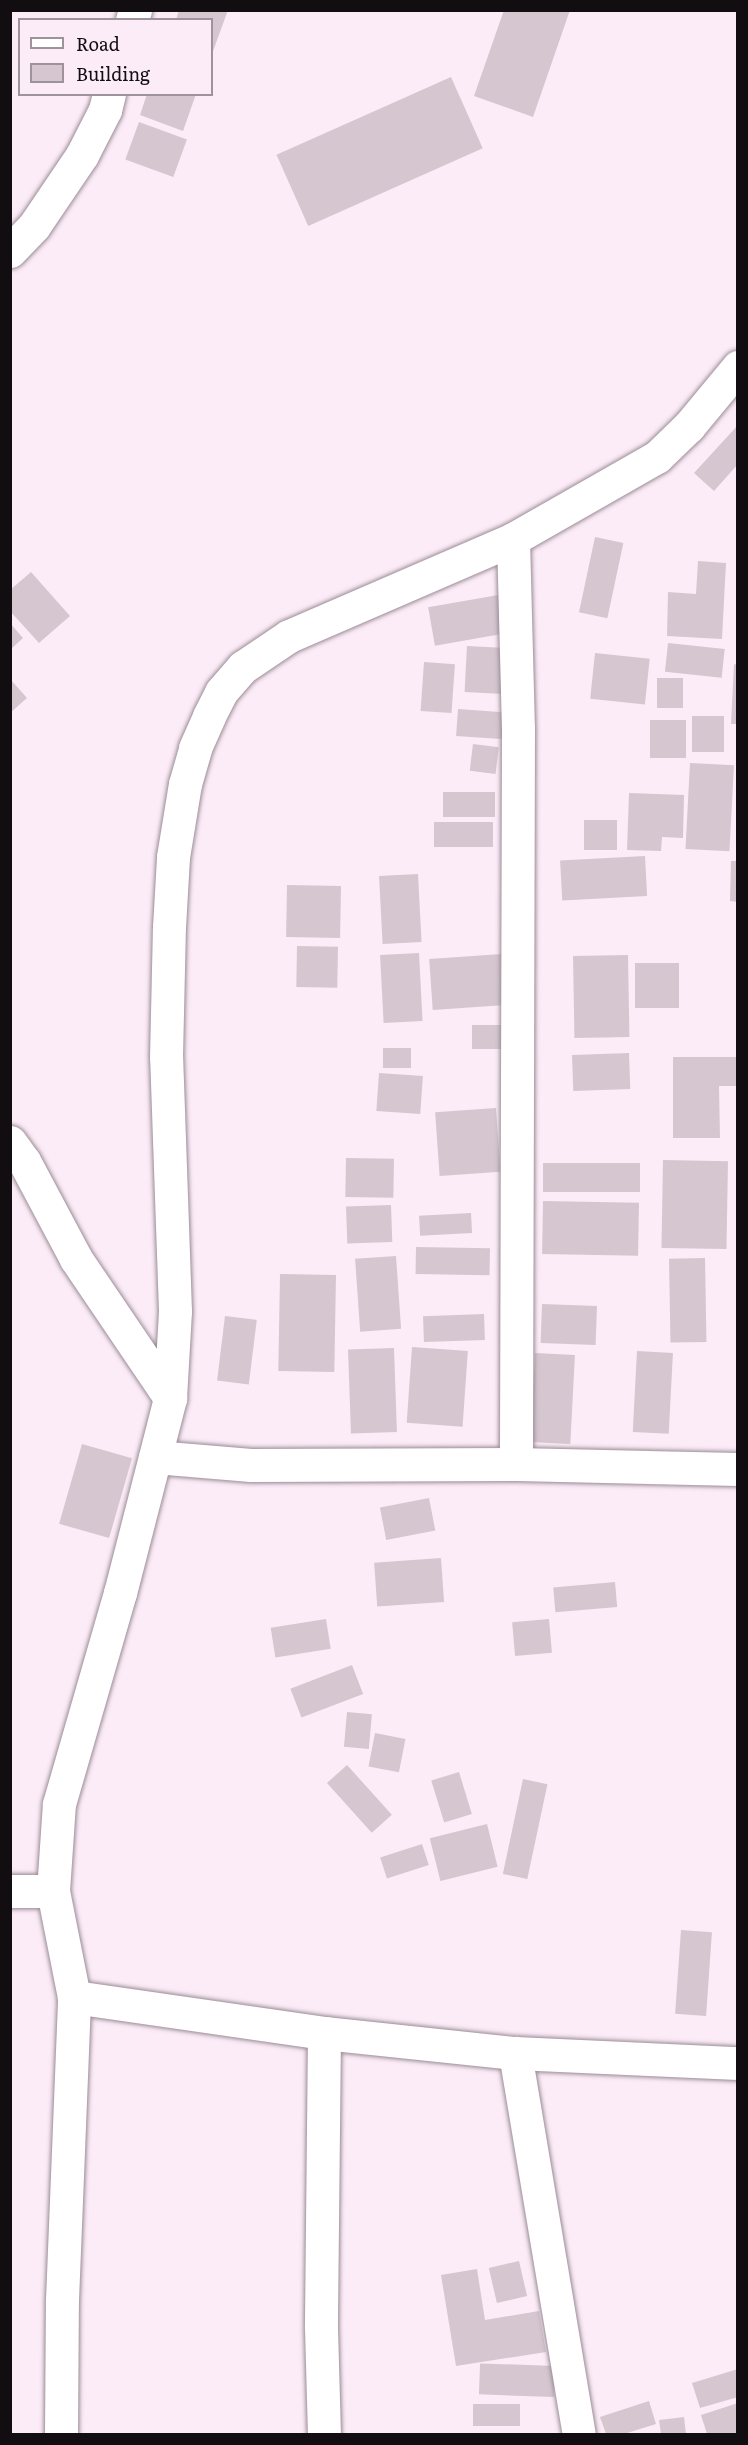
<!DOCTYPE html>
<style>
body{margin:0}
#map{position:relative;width:748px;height:2445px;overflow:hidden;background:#fcecf7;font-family:Literata,serif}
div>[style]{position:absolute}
.building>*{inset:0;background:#d5c6d0;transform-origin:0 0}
.roads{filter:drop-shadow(0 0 2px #9a8c96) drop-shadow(0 0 2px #9a8c96)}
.minor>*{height:33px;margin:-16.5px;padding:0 16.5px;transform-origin:16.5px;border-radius:16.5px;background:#fff}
span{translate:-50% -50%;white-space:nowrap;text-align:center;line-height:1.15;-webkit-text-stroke:5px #fcecf7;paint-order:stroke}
.frame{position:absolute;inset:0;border:12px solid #120d10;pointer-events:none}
.legend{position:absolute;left:18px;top:18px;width:195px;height:78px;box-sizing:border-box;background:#fcecf7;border:2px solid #9e939b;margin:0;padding:8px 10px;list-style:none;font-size:18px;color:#120d10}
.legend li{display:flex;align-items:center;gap:12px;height:30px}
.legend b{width:30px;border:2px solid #9e939b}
</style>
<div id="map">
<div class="building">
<i style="clip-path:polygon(179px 10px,228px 10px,212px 54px,212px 20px,176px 20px)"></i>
<i style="clip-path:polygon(504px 10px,570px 10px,533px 117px,474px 96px)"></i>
<i style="left:451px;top:77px;width:78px;height:191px;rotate:66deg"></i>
<i style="clip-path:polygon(147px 94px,196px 94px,183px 131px,140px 115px)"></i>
<i style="left:139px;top:122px;width:51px;height:40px;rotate:20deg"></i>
<i style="clip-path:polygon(738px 425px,738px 464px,714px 491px,694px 473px)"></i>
<i style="left:595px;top:537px;width:29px;height:77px;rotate:12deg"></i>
<i style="clip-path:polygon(698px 561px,726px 563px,722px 639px,667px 636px,668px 592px,696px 594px)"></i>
<i style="clip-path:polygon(31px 572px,70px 616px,39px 643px,10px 611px,10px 590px)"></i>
<i style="left:504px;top:594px;width:39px;height:77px;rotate:80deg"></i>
<i style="clip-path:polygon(10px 623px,23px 638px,10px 650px)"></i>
<i style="left:668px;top:643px;width:57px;height:29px;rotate:6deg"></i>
<i style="left:467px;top:646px;width:39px;height:46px;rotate:3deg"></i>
<i style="left:595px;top:653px;width:55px;height:46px;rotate:6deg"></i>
<i style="left:424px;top:662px;width:31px;height:49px;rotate:4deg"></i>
<i style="clip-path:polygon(734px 664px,738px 665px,738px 724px,731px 724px)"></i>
<i style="left:657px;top:678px;width:26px;height:30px"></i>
<i style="clip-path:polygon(10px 679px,27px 698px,10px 713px)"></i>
<i style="left:458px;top:709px;width:52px;height:27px;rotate:4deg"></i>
<i style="left:692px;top:716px;width:32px;height:36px"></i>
<i style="left:650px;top:720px;width:36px;height:38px"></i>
<i style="left:473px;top:744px;width:26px;height:27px;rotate:7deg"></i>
<i style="left:690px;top:763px;width:44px;height:86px;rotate:3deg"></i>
<i style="left:443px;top:792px;width:52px;height:25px"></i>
<i style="clip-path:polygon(629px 793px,684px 795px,683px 838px,662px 837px,661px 851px,627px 850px)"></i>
<i style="left:584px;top:820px;width:33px;height:30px"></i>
<i style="left:493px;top:822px;width:25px;height:59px;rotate:90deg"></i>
<i style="left:645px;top:856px;width:40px;height:85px;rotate:87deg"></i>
<i style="clip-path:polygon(731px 861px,738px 861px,738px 902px,730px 901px)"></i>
<i style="left:418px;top:874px;width:68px;height:39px;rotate:87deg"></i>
<i style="left:287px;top:885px;width:54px;height:52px;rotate:1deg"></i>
<i style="left:297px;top:946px;width:41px;height:41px;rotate:1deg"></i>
<i style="left:419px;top:953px;width:68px;height:39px;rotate:87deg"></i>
<i style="left:502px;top:954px;width:51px;height:73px;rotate:86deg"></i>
<i style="left:628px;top:955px;width:82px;height:55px;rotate:89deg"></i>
<i style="left:635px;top:963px;width:44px;height:45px"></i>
<i style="left:472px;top:1025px;width:34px;height:24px"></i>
<i style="left:383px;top:1048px;width:28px;height:20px"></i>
<i style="left:629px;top:1053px;width:36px;height:57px;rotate:88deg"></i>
<i style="clip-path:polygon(673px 1057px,738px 1057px,738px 1086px,719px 1086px,720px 1138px,673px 1138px)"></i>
<i style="left:379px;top:1073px;width:44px;height:38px;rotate:4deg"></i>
<i style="left:496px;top:1108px;width:64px;height:61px;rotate:86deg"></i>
<i style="left:346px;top:1158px;width:48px;height:39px;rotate:1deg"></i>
<i style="left:663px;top:1160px;width:65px;height:88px;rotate:1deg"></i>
<i style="left:640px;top:1163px;width:29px;height:97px;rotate:90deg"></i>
<i style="left:543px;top:1201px;width:96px;height:53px;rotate:1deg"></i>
<i style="left:391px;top:1205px;width:37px;height:45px;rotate:88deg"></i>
<i style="left:471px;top:1213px;width:20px;height:52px;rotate:87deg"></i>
<i style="left:416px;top:1247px;width:74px;height:27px;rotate:1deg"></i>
<i style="left:396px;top:1256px;width:73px;height:41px;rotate:86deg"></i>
<i style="left:705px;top:1258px;width:84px;height:36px;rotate:89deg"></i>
<i style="left:280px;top:1274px;width:56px;height:97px;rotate:1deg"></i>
<i style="left:542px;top:1304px;width:55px;height:39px;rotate:2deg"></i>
<i style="left:484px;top:1314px;width:26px;height:61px;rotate:88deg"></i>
<i style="left:225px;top:1316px;width:32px;height:65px;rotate:7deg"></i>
<i style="left:412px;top:1347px;width:56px;height:76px;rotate:4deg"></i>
<i style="left:394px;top:1348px;width:84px;height:46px;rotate:88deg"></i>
<i style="left:637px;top:1351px;width:36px;height:81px;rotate:3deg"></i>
<i style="left:535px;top:1353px;width:40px;height:89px;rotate:3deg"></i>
<i style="left:82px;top:1444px;width:52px;height:83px;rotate:16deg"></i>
<i style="left:429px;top:1498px;width:33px;height:50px;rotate:79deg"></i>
<i style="left:441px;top:1558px;width:44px;height:67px;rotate:86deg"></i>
<i style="left:615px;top:1582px;width:25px;height:62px;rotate:85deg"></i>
<i style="left:326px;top:1619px;width:30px;height:56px;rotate:81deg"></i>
<i style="left:549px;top:1619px;width:34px;height:37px;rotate:85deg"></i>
<i style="left:352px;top:1665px;width:31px;height:66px;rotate:69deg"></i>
<i style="left:347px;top:1712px;width:25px;height:35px;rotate:5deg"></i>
<i style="left:375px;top:1733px;width:31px;height:34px;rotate:11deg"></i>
<i style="left:347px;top:1765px;width:67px;height:27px;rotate:48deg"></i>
<i style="left:459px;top:1772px;width:44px;height:29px;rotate:73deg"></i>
<i style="left:523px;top:1779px;width:25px;height:97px;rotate:12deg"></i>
<i style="left:487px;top:1824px;width:44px;height:59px;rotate:76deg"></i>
<i style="left:422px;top:1844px;width:22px;height:44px;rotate:72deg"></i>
<i style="left:681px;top:1930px;width:31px;height:84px;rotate:4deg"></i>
<i style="left:519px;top:2261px;width:36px;height:31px;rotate:77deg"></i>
<i style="clip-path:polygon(477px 2269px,485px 2320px,539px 2311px,546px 2352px,456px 2366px,441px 2275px)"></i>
<i style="left:555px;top:2366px;width:31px;height:75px;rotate:92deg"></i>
<i style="clip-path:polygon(738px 2369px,738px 2397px,700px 2408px,692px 2383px)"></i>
<i style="clip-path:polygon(649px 2401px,656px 2424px,624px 2434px,606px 2434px,600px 2417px)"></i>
<i style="clip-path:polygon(738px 2403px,738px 2433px,707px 2434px,701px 2415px)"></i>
<i style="left:473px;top:2404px;width:47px;height:22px"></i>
<i style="clip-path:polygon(684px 2417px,686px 2434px,661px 2434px,659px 2420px)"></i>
</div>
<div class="roads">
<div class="minor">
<i style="left:132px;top:20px;width:10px;rotate:-73deg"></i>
<i style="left:10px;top:251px;width:35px;rotate:-46deg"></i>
<i style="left:34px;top:226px;width:86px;rotate:-55.9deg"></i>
<i style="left:82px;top:155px;width:51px;rotate:-62.9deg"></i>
<i style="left:105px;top:110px;width:16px;rotate:-76deg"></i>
<i style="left:513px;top:539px;width:190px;rotate:88.5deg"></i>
<i style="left:518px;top:729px;width:735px;rotate:90.16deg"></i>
<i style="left:10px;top:1142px;width:24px;rotate:54deg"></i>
<i style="left:24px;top:1161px;width:111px;rotate:62deg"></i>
<i style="left:76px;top:1259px;width:168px;rotate:55.9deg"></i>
<i style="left:155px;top:1457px;width:96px;rotate:4.8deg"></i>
<i style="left:251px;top:1465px;width:265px;rotate:-0.2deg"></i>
<i style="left:516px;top:1464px;width:222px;rotate:1.3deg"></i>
<i style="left:10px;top:1891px;width:43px"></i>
<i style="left:53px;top:1891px;width:108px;rotate:78.8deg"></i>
<i style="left:74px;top:1997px;width:253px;rotate:8.2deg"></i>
<i style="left:324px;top:2033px;width:192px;rotate:6deg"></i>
<i style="left:515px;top:2053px;width:223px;rotate:2.6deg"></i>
<i style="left:53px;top:1891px;width:87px;rotate:-86.1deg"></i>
<i style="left:59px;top:1804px;width:220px;rotate:-73.9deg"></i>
<i style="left:120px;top:1593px;width:201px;rotate:-75.6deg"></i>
<i style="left:170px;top:1398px;width:87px;rotate:-86.7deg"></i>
<i style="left:175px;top:1311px;width:254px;rotate:-92deg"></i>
<i style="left:166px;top:1057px;width:130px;rotate:-88.7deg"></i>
<i style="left:169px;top:927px;width:70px;rotate:-86.7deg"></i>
<i style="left:173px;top:857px;width:74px;rotate:-80.7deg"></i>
<i style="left:185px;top:784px;width:37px;rotate:-74deg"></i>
<i style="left:195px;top:748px;width:35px;rotate:-66deg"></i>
<i style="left:209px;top:716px;width:27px;rotate:-63deg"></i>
<i style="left:221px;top:692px;width:33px;rotate:-49deg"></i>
<i style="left:243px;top:667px;width:55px;rotate:-34deg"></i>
<i style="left:289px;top:636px;width:244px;rotate:-23.4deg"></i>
<i style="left:513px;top:539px;width:166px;rotate:-29.7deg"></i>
<i style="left:657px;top:457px;width:45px;rotate:-44.1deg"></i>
<i style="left:689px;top:426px;width:77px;rotate:-50.3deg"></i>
<i style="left:324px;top:2033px;width:295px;rotate:90.6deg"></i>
<i style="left:321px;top:2328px;width:106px;rotate:88.4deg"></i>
<i style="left:515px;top:2053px;width:386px;rotate:80.5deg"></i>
<i style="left:61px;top:2434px;width:134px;rotate:-89.6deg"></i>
<i style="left:62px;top:2300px;width:303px;rotate:-87.7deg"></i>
</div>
</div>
<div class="frame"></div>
<ul class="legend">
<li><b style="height:8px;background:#fff"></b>Road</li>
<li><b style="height:16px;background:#d5c6d0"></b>Building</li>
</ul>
</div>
